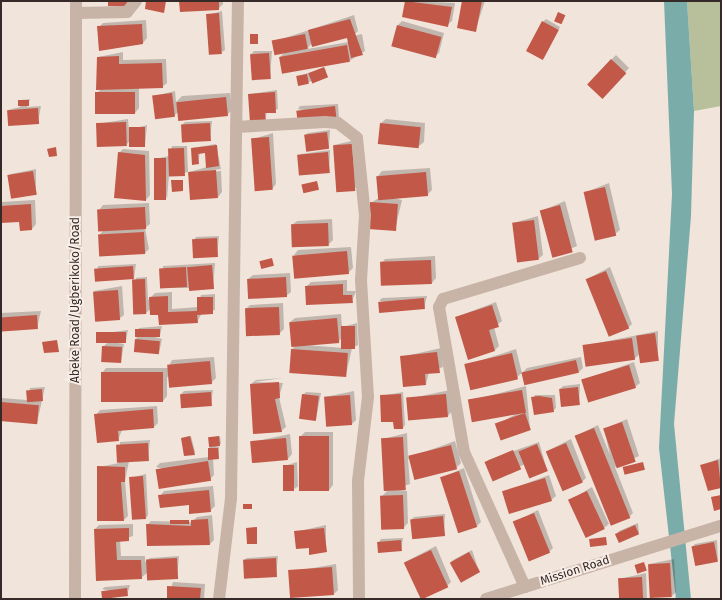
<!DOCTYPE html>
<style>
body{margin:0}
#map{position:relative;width:722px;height:600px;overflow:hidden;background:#f1e4da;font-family:"Fira Sans",sans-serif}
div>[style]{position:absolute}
.green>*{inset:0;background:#b7bf9b}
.water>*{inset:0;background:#7aadaa}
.shadow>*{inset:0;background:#0003}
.building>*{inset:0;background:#c25847;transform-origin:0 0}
.minor>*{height:12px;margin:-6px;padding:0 6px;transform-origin:6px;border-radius:6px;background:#c8b3a7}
span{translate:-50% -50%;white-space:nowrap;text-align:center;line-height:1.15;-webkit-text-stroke:4px #f9eee7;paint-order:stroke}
.street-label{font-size:12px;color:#352a27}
.frame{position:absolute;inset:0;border:2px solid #352a27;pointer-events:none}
</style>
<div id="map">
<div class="green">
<i style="clip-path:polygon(687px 1px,721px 1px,721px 106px,694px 111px)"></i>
</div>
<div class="water">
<i style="clip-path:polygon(664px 1px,687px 1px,694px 111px,691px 216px,674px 424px,691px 599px,676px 599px,659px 448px,672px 194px)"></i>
</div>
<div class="shadow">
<i style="clip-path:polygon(180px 1px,223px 1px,223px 4px,219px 8px)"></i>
<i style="clip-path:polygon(406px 1px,455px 3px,452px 21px,447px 25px)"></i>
<i style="clip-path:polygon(464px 1px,485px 1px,475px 31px)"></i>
<i style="clip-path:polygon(222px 11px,225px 50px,222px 52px,207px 15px)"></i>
<i style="clip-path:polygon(evenodd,354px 15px,358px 31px,353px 36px,362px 34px,365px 51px,349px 61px,280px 57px,284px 53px,273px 42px,354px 15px,351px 36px,349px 42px,307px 49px,312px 43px,351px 36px)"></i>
<i style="clip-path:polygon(546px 19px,560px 27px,544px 58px,543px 22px)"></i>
<i style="clip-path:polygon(146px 20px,147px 38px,143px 43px,100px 49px,99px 27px,103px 23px)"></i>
<i style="clip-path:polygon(402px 21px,444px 33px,439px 53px,434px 57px,398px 25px)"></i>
<i style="clip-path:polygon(254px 51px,272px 51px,270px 78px,251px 54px)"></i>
<i style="clip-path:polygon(123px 52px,123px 60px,166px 59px,167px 83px,162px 87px,139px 88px,139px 108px,135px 113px,96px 94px,101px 89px,98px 57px)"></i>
<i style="clip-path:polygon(616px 55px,629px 68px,606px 93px,611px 60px)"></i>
<i style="clip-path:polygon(325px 68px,327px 76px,299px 85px,298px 76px)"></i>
<i style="clip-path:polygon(277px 90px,278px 109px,267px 112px,265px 121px,250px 94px)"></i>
<i style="clip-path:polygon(175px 91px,176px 102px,182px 96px,230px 93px,232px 110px,227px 115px,178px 112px,174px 116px,154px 96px)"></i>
<i style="clip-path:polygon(30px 99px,27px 107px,41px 106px,38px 122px,8px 110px,20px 107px,21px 100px)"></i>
<i style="clip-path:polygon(338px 104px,339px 118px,298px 109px,300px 106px)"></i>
<i style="clip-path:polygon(128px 119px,129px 130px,147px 125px,145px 146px,131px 140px,127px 144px,97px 124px)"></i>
<i style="clip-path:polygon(386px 119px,425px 123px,424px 142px,419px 146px,381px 123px)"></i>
<i style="clip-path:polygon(212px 121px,210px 139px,182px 125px,185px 122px)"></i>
<i style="clip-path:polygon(330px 130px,329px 147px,305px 135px,308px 133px)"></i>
<i style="clip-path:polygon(273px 133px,276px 184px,272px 189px,253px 139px)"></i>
<i style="clip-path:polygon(356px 140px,359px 185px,354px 189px,334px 145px)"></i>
<i style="clip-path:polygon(216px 144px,221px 169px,192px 173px,221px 171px,222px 192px,218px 197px,189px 172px,207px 167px,206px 152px,200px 153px,198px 163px,192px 148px)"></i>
<i style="clip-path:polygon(172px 146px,187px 146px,188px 172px,169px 175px,167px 199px,155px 159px,169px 156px)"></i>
<i style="clip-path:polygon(123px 149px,149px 151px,150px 195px,146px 200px,119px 153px)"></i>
<i style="clip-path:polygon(330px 150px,329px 172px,299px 157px,301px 154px)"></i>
<i style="clip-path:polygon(430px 168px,432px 190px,428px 194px,387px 197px,402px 200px,395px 230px,370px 228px,372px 202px,379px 198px,378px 176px,382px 171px)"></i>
<i style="clip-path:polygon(36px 169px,36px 194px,9px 177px,11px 174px)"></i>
<i style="clip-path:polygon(609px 183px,620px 230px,615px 234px,586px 192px)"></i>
<i style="clip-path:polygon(35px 200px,36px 224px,32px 229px,21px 220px,1px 221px,1px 202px)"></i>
<i style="clip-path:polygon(565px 201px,577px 246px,554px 256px,541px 211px)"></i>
<i style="clip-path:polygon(149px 203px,150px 224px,145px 228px,149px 249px,145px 253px,99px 235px,104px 230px,99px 210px,103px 205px)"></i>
<i style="clip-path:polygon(538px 216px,543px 255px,538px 259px,513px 223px)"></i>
<i style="clip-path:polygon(332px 219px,333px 240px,329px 244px,292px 225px,297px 221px)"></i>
<i style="clip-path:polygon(219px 236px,217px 256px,194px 240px,196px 237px)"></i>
<i style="clip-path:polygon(351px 247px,353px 268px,348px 273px,294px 255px,298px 250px)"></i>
<i style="clip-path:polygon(435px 256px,436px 278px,432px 283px,381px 264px,385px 259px)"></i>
<i style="clip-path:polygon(215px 263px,213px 288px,161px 288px,163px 266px)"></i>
<i style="clip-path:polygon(136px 264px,134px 278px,147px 277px,148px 300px,155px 293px,172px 292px,172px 309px,198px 307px,201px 295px,215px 294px,215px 310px,202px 313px,197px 322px,151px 308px,146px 313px,136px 278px,96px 280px,98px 266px)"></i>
<i style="clip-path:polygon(610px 267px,632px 324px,628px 328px,587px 279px)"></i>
<i style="clip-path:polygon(290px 273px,291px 292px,286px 296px,248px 279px,253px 275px)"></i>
<i style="clip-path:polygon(347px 280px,347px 291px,356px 291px,352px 301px,307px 286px,311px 282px)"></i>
<i style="clip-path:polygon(122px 286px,124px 315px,119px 319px,94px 291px)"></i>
<i style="clip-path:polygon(427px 296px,424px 308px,379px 301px,382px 298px)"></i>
<i style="clip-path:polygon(496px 302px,502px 321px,494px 327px,499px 346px,495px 350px,456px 317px)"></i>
<i style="clip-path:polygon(283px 303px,284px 329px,279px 334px,246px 309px,250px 305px)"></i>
<i style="clip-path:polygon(41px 311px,37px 328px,1px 330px,1px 313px)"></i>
<i style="clip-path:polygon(evenodd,341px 314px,342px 327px,357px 323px,358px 345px,352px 348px,346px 375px,292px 349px,297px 344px,290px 322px,295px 318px,341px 314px,343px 337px,344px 348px,305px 345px,339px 341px,343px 337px)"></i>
<i style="clip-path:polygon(162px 326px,160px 336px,151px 336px,162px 339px,159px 353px,136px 340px,139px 328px)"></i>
<i style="clip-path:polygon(128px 330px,126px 341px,112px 342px,124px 344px,121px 361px,103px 347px,108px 342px,98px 334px)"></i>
<i style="clip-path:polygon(658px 331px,658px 360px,640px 354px,634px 359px,583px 346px)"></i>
<i style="clip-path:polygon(441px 348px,443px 367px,429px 372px,426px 384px,401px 357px)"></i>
<i style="clip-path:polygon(516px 349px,522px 373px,527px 368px,581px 357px,583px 368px,579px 372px,522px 373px,517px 377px,466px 365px)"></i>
<i style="clip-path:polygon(214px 357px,216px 378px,211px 383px,167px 377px,167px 396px,163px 401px,102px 373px,106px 368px,168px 368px,172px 360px)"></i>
<i style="clip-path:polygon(634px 362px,640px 383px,635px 387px,583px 380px)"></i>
<i style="clip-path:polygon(283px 378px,254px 382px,283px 383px,279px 397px,286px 427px,281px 431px,251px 384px,256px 380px)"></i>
<i style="clip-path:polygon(580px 384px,579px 404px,560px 389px,563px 386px)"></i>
<i style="clip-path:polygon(526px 386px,530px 429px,497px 424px,518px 413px,470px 401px)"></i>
<i style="clip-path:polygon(45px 387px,37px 423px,1px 420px,1px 398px,27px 400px,30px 388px)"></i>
<i style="clip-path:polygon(213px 390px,211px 404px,181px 394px,184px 391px)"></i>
<i style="clip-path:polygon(450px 390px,452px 411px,448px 416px,407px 399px)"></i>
<i style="clip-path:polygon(354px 391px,356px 420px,352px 424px,325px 397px)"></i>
<i style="clip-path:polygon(306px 392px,321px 393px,316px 419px,303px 395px)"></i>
<i style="clip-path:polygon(403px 392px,405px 425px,403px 428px,381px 396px)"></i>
<i style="clip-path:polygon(535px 395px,555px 395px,556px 408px,553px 411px,533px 398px)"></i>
<i style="clip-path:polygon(157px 406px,158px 423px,154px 427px,122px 430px,118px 440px,96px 415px,100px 410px)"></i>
<i style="clip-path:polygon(627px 419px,639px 456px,615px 467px,633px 513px,629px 517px,576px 436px,598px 425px,610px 455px,604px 429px)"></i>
<i style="clip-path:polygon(305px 432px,333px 432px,333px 485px,329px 490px,300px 437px)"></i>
<i style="clip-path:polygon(407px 433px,408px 458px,455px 441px,461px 463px,456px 468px,408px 459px,410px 484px,394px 489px,407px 491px,408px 523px,404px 527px,381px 497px,388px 490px,383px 439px)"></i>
<i style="clip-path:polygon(290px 434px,292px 454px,288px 459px,252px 442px)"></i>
<i style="clip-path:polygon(191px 436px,195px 452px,195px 453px,183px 438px)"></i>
<i style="clip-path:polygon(220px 436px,221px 444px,212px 445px,219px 447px,219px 457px,213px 458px,214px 475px,210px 479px,156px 467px,160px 463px,209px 457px,210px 438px)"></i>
<i style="clip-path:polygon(571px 439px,586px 478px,582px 482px,547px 451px)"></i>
<i style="clip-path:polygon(150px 440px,148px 460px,129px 461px,125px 481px,128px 516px,124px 520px,99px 467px,119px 463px,120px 442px)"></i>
<i style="clip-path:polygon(539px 442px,547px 470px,525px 464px,493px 480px,488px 460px)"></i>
<i style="clip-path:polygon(721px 458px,721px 486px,702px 465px)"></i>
<i style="clip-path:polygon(297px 462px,298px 486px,295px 489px,284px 466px)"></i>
<i style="clip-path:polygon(464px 468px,481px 522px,477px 526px,441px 478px)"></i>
<i style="clip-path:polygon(146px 474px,148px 515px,146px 518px,130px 478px)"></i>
<i style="clip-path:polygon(549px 475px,556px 496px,551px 500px,503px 492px)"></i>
<i style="clip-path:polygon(213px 486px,215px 506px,210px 511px,160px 496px,164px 491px)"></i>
<i style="clip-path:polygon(592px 487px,609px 524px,604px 528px,570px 500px)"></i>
<i style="clip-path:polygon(538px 510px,553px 548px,549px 552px,515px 522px)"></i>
<i style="clip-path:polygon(445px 514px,444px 535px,411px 520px,414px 517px)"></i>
<i style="clip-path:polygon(212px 515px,214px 540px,210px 544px,147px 525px,151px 521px,192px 522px,197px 517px)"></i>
<i style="clip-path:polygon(638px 523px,639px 533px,617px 534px,619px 531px)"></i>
<i style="clip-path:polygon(133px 524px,133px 536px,120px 540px,121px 556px,145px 556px,145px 562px,150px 558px,179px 556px,177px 578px,148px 572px,141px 578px,97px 580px,95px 529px,99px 525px)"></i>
<i style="clip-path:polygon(326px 525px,326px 551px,310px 546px,295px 532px)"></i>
<i style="clip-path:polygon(403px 538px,401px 550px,379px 542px,381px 539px)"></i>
<i style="clip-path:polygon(717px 540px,718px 561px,692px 547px,695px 544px)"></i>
<i style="clip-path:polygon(436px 546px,451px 582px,447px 586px,405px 562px)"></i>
<i style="clip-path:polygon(472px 550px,479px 571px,451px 562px,453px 560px)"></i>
<i style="clip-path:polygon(278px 556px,276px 576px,244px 560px,247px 558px)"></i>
<i style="clip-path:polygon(674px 559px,676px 592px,672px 596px,649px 564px)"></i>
<i style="clip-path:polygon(336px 564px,338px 590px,334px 594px,290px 572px)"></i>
<i style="clip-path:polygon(646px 573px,647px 599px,620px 599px,619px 579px)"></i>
<i style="clip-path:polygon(173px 582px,205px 584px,204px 599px,168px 598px)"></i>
<i style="clip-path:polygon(130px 585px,127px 595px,102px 589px,105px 587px)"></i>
</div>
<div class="building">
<i style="clip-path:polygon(108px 1px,130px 1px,130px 7px,108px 6px)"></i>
<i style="clip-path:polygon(146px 1px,166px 1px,164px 13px,145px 9px)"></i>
<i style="clip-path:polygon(179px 1px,219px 1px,219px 10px,180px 12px)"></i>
<i style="clip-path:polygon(405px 1px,452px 7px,448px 27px,402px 17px)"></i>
<i style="clip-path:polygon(462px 1px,482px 1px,476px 32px,457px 28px)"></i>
<i style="left:558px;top:12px;width:8px;height:10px;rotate:23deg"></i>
<i style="left:219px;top:13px;width:41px;height:13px;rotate:86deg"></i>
<i style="clip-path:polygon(350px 19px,363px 55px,351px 58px,347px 38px,312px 47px,308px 30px)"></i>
<i style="left:542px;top:21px;width:19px;height:34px;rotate:28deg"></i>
<i style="clip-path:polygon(142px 24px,143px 44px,99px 51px,97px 26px)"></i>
<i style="left:397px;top:25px;width:46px;height:22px;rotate:15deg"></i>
<i style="left:250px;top:34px;width:8px;height:10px"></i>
<i style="left:305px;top:34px;width:15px;height:34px;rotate:79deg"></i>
<i style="left:347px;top:45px;width:17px;height:69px;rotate:80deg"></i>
<i style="left:269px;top:53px;width:26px;height:19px;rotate:86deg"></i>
<i style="clip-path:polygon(119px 56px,119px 64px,162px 63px,163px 88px,96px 90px,97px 57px)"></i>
<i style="left:611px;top:59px;width:21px;height:35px;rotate:43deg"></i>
<i style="left:324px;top:67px;width:11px;height:17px;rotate:68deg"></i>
<i style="left:307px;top:74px;width:10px;height:11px;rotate:79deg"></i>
<i style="left:135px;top:92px;width:22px;height:40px;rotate:90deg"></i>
<i style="clip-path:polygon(275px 92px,276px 113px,265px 113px,266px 122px,250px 123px,248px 94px)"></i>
<i style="left:172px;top:93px;width:24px;height:20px;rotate:83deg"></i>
<i style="left:226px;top:97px;width:19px;height:50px;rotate:84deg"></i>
<i style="left:18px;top:100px;width:11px;height:6px"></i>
<i style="left:335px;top:106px;width:16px;height:39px;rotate:83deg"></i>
<i style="left:38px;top:108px;width:16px;height:31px;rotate:86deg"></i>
<i style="left:126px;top:122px;width:24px;height:30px;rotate:88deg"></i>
<i style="left:210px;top:123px;width:18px;height:29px;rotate:87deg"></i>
<i style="left:380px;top:123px;width:41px;height:21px;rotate:6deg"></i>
<i style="left:145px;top:127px;width:20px;height:16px;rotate:90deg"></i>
<i style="left:327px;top:132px;width:17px;height:23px;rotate:83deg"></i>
<i style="left:269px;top:137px;width:53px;height:18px;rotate:86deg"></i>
<i style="left:352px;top:144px;width:47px;height:19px;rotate:86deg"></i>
<i style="clip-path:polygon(217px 145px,219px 166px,206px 168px,205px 153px,198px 154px,199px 164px,192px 165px,191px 148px)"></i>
<i style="clip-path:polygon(56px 147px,57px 156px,49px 157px,47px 149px)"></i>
<i style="left:184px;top:148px;width:28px;height:16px;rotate:88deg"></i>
<i style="clip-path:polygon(118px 152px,145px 155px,146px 201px,114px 198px)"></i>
<i style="left:328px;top:152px;width:21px;height:31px;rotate:85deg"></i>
<i style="left:154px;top:158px;width:12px;height:42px"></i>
<i style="left:216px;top:170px;width:28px;height:28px;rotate:86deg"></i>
<i style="left:33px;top:171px;width:24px;height:26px;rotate:81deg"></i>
<i style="left:426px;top:172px;width:24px;height:50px;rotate:85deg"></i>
<i style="clip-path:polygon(171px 180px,183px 180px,183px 191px,172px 192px)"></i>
<i style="left:317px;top:181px;width:9px;height:16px;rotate:77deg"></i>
<i style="left:605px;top:187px;width:50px;height:22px;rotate:77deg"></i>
<i style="left:370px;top:202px;width:28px;height:27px;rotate:4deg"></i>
<i style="clip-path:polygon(31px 204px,32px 230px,20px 231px,19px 222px,1px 223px,1px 206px)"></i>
<i style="left:560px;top:205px;width:49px;height:21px;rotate:75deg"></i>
<i style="left:145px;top:207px;width:22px;height:48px;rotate:87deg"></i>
<i style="left:534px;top:220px;width:40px;height:22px;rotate:83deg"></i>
<i style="left:328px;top:223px;width:23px;height:37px;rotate:88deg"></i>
<i style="left:144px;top:232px;width:22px;height:46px;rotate:87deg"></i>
<i style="left:217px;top:238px;width:19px;height:25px;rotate:87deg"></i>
<i style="left:347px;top:251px;width:23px;height:55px;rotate:85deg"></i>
<i style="left:272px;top:258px;width:8px;height:13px;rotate:76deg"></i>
<i style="left:431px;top:260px;width:24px;height:51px;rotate:88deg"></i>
<i style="left:212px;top:265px;width:24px;height:25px;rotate:85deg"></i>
<i style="left:133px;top:266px;width:13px;height:39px;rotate:86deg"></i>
<i style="left:186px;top:267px;width:20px;height:27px;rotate:87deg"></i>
<i style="left:606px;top:271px;width:62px;height:22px;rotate:68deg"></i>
<i style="left:286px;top:277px;width:20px;height:39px;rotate:87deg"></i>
<i style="left:145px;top:279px;width:35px;height:13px;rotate:88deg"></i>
<i style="clip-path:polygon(343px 284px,343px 295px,352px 295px,353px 303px,306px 305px,305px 286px)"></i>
<i style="left:118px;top:290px;width:30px;height:25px;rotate:86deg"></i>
<i style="clip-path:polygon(168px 296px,168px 312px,197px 311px,197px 297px,213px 297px,213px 314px,197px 315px,198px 323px,159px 325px,158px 315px,150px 315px,149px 297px)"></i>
<i style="left:424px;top:298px;width:11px;height:46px;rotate:85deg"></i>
<i style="clip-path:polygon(492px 305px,499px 327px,489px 330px,495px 351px,468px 360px,455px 317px)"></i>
<i style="left:279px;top:307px;width:28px;height:34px;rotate:88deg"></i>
<i style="left:37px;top:315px;width:14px;height:36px;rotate:86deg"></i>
<i style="left:337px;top:318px;width:25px;height:48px;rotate:85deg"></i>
<i style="left:341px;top:326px;width:14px;height:23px"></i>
<i style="left:160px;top:329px;width:8px;height:25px;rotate:90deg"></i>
<i style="left:126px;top:332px;width:11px;height:30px;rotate:90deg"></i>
<i style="left:655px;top:333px;width:28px;height:19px;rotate:82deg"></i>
<i style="left:632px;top:338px;width:22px;height:50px;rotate:82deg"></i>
<i style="left:135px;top:339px;width:25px;height:13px;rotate:5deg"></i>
<i style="clip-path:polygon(57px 340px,59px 352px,44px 353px,42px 342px)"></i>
<i style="left:102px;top:346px;width:20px;height:16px;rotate:3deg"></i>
<i style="left:291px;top:349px;width:57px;height:24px;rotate:4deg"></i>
<i style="clip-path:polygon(437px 352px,440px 373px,425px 374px,426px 385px,403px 387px,400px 356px)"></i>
<i style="left:512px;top:353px;width:27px;height:49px;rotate:77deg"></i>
<i style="left:576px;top:360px;width:13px;height:56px;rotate:77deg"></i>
<i style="left:210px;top:361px;width:23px;height:43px;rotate:85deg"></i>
<i style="left:629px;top:365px;width:24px;height:50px;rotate:73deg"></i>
<i style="left:101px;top:372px;width:62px;height:30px"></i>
<i style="clip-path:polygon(279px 382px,280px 398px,275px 399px,282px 432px,253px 434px,250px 384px)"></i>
<i style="left:578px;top:387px;width:18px;height:19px;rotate:84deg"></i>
<i style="left:42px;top:389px;width:12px;height:16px;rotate:85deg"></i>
<i style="left:522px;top:390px;width:23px;height:55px;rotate:80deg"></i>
<i style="left:211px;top:392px;width:14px;height:31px;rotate:86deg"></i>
<i style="left:302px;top:394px;width:17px;height:25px;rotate:7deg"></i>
<i style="clip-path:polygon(401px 394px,403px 429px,394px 429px,393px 422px,381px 422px,380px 395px)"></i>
<i style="left:446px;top:394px;width:23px;height:40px;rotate:85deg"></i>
<i style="left:350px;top:395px;width:30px;height:26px;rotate:86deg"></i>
<i style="clip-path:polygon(539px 396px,552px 398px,554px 412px,534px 415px,531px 397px)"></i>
<i style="left:1px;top:402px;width:38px;height:19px;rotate:5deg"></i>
<i style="clip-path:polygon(153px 409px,154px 428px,118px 431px,119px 441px,97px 443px,94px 414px)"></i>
<i style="left:525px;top:413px;width:18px;height:32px;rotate:71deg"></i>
<i style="left:622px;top:422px;width:42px;height:20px;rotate:71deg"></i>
<i style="left:594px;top:428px;width:97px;height:21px;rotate:68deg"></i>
<i style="clip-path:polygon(190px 436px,195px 455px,184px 456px,181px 438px)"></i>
<i style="left:219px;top:436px;width:10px;height:11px;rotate:84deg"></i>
<i style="left:299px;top:436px;width:30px;height:55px"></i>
<i style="left:403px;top:437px;width:53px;height:22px;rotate:87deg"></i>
<i style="left:286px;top:438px;width:22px;height:36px;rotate:85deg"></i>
<i style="left:148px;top:443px;width:18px;height:32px;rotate:87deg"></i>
<i style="left:566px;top:443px;width:43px;height:22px;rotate:67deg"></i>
<i style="left:537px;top:444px;width:29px;height:20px;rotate:68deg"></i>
<i style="left:451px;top:445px;width:25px;height:44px;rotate:76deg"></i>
<i style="clip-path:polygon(208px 448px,218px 448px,219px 459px,208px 460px)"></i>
<i style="left:513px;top:450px;width:21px;height:31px;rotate:67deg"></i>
<i style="clip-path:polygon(718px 460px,721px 488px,708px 491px,700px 465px)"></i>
<i style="left:208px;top:461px;width:20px;height:53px;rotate:81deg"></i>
<i style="left:643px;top:462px;width:8px;height:21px;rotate:76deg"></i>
<i style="left:283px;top:465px;width:11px;height:26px"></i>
<i style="clip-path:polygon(97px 466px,125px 467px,125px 482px,121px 482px,124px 521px,97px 521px)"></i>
<i style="left:459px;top:471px;width:59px;height:20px;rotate:72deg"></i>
<i style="left:143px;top:476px;width:43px;height:14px;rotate:86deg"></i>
<i style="left:545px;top:478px;width:24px;height:45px;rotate:73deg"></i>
<i style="clip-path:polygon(209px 490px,211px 512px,189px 514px,189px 505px,160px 508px,158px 495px)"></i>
<i style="left:587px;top:491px;width:42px;height:21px;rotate:65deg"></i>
<i style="left:403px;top:495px;width:34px;height:23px;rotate:88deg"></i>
<i style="clip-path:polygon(721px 495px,721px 509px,714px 511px,711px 497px)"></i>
<i style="left:252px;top:504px;width:5px;height:9px;rotate:90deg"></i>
<i style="left:534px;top:513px;width:43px;height:23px;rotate:68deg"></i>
<i style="left:443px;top:516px;width:20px;height:33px;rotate:84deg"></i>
<i style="clip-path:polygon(208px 519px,210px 545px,147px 546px,146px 524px,191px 526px,191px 520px)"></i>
<i style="left:189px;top:520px;width:4px;height:19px;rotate:90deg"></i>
<i style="left:635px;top:525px;width:10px;height:22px;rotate:66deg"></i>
<i style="clip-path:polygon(257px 527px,257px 544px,247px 544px,246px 528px)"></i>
<i style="clip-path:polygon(129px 528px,129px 541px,116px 542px,117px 560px,141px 560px,142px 579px,96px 581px,94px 529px)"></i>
<i style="clip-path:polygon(324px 528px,327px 552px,309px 555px,309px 548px,296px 549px,294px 531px)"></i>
<i style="left:606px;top:537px;width:8px;height:17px;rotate:83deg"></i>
<i style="left:401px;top:540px;width:11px;height:24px;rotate:85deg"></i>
<i style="left:714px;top:542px;width:20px;height:23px;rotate:79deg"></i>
<i style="left:431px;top:550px;width:41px;height:30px;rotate:65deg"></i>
<i style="left:469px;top:552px;width:23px;height:22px;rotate:61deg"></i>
<i style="left:177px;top:558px;width:21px;height:31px;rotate:87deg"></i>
<i style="left:276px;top:558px;width:19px;height:33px;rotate:87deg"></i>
<i style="left:644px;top:562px;width:9px;height:10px;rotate:72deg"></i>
<i style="left:670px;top:563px;width:34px;height:22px;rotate:87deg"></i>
<i style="left:332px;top:567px;width:28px;height:44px;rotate:86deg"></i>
<i style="left:642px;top:577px;width:22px;height:24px;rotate:87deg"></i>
<i style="clip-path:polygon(167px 586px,201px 588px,200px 599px,167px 599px)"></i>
<i style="left:127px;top:588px;width:8px;height:26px;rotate:83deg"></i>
</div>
<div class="minor">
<i style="left:76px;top:13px;width:51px;rotate:-1.1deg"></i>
<i style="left:127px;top:12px;width:14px;rotate:-51deg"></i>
<i style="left:236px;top:127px;width:89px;rotate:-3.2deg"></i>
<i style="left:325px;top:122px;width:13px;rotate:4deg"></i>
<i style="left:338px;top:123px;width:24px;rotate:38deg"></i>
<i style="left:357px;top:138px;width:77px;rotate:84.1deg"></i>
<i style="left:365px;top:215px;width:65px;rotate:93.5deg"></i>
<i style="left:361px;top:280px;width:117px;rotate:86.6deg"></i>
<i style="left:368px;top:397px;width:85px;rotate:96.8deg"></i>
<i style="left:358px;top:481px;width:118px;rotate:89.5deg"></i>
<i style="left:525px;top:587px;width:148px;rotate:-114.3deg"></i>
<i style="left:464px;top:452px;width:147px;rotate:-99.8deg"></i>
<i style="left:439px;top:307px;width:9px;rotate:-63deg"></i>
<i style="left:443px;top:299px;width:143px;rotate:-16.7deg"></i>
<i style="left:75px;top:599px;width:598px;rotate:-89.9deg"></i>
<i style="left:219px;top:599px;width:102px;rotate:-83.2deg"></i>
<i style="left:231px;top:498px;width:497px;rotate:-89.2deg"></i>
<i style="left:486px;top:599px;width:246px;rotate:-17.3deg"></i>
</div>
<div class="street-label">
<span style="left:76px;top:300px;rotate:-90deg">Abeke Road/Ugberikoko/Road</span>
<span style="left:575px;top:571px;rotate:-18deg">Mission Road</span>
</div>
<div class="frame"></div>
</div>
